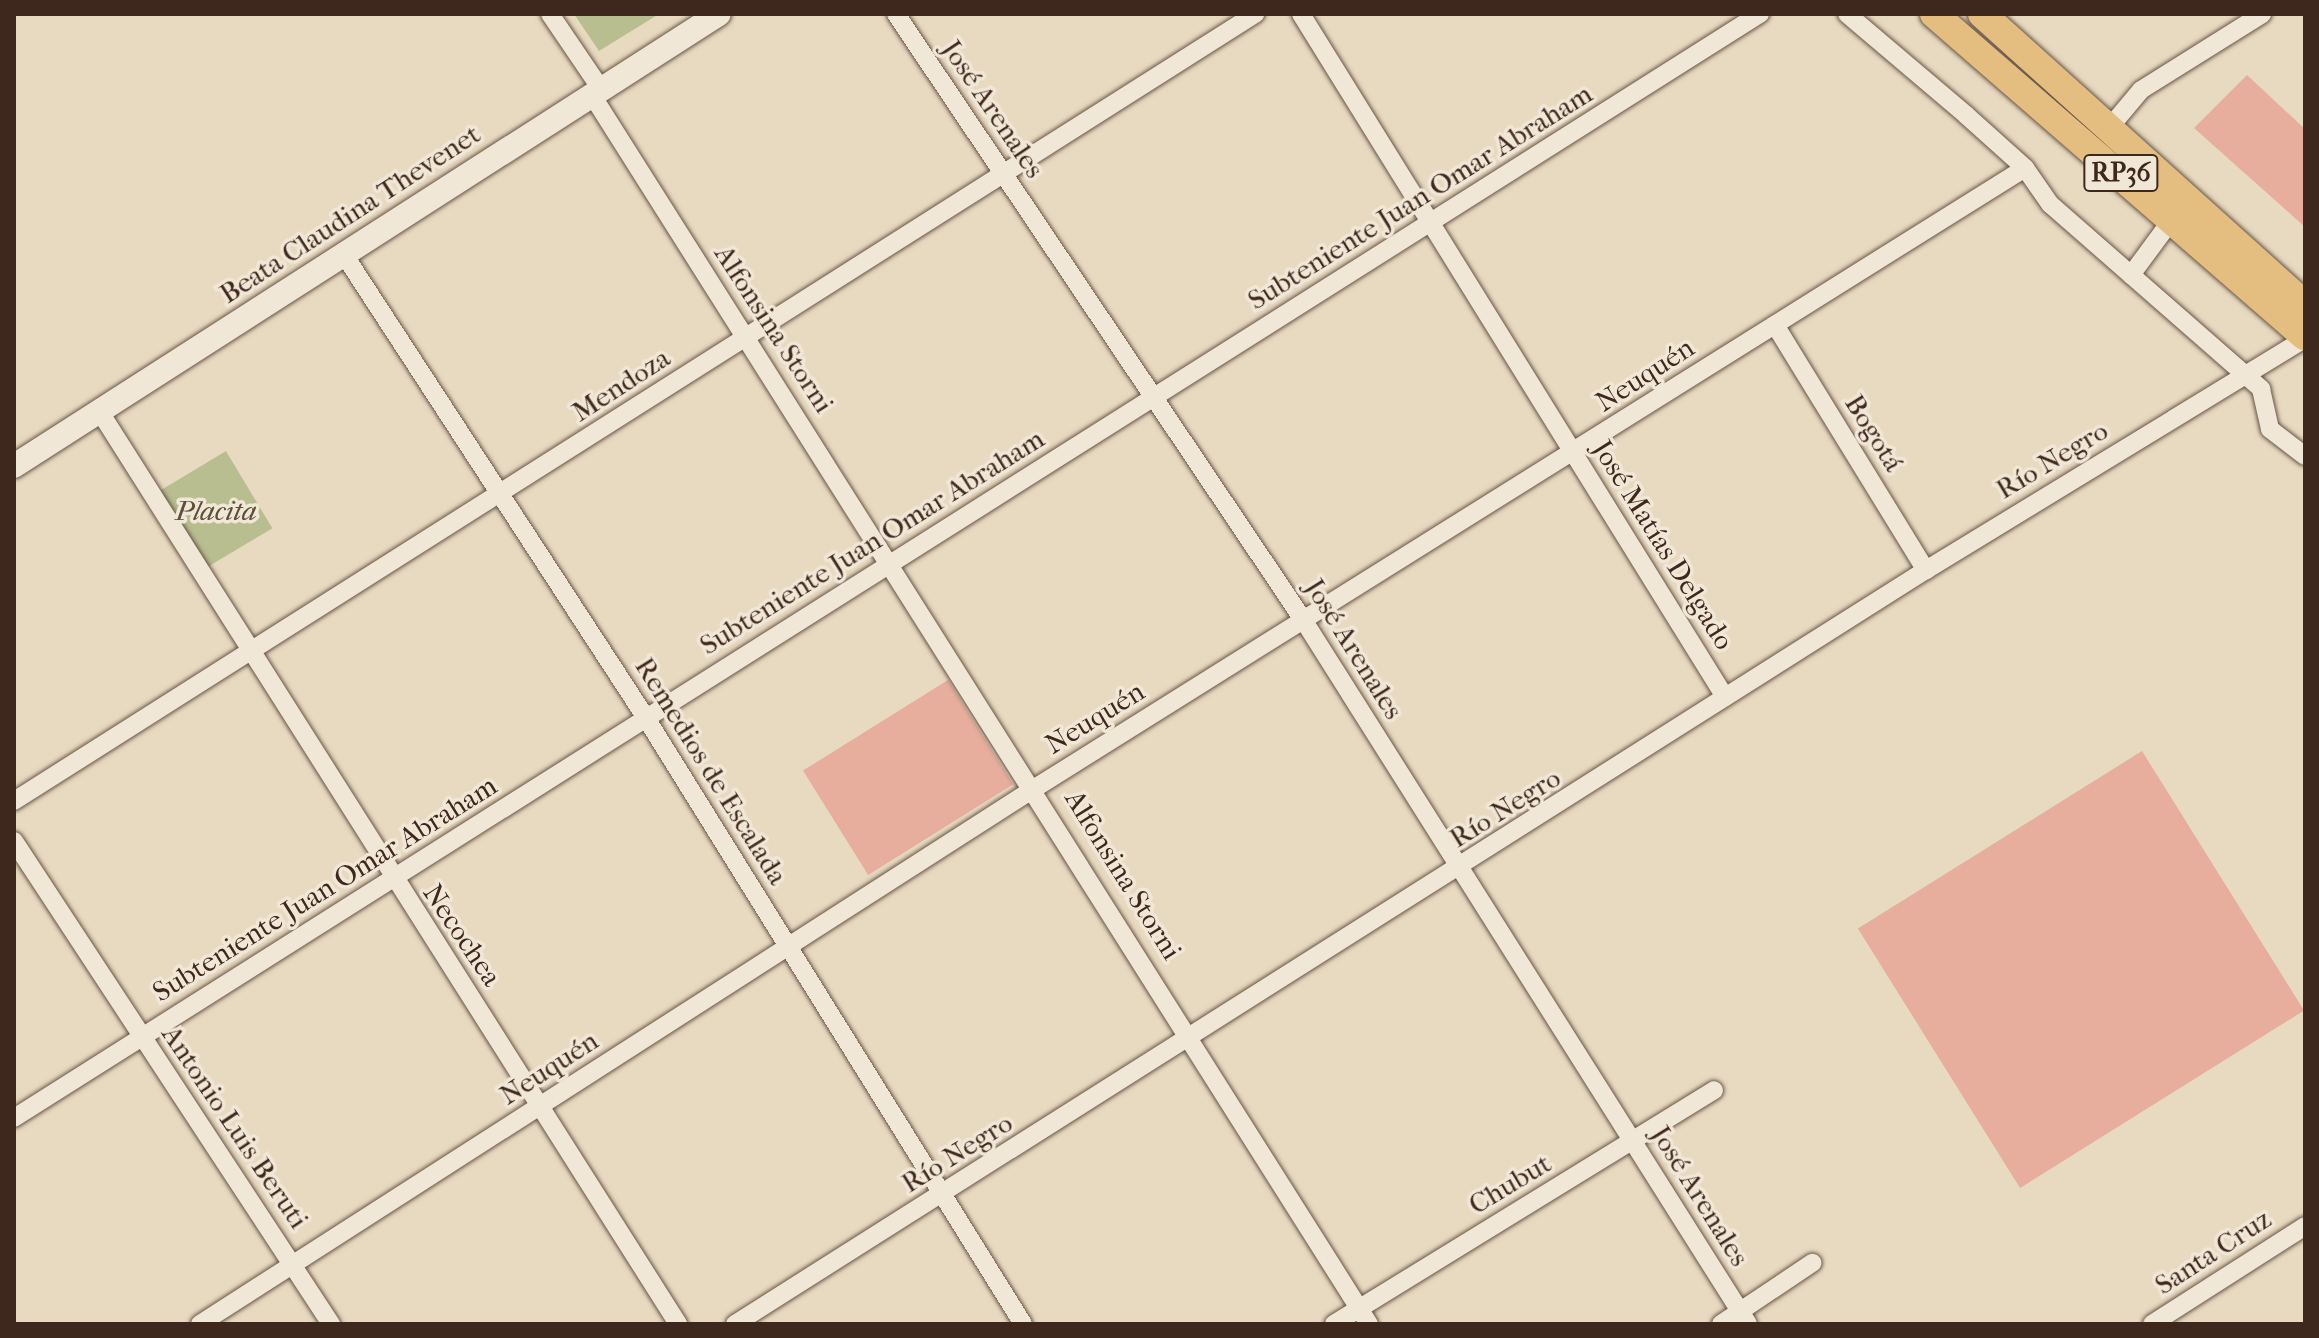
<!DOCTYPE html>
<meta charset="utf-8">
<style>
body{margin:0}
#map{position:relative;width:2319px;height:1338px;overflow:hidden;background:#e8dac1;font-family:"IM FELL French Canon",serif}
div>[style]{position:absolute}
.green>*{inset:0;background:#b9be91;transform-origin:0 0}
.building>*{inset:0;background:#e7ad9d;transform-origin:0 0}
.roads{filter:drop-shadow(0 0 2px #685445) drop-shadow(0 0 2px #685445)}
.minor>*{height:18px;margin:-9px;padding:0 9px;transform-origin:9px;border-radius:9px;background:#f0e7d7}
.secondary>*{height:24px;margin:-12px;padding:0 12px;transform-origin:12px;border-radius:12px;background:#f0e7d7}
.primary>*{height:28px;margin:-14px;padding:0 14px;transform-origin:14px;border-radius:14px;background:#e4bd80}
span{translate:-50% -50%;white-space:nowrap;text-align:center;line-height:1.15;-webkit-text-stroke:7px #f0e7d7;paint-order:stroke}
.shield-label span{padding:2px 6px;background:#f0e7d7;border:2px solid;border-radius:6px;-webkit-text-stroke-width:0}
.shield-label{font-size:26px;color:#3e271c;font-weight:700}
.street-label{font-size:28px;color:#3e271c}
.park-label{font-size:28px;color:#5d4d39;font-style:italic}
.frame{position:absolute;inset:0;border:16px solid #3e271c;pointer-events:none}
</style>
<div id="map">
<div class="green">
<i style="clip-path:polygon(574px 14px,659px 14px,599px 51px)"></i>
<i style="left:226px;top:451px;width:90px;height:81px;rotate:59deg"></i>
</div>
<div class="building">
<i style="clip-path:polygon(2247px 75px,2305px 129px,2305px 227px,2194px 128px)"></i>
<i style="left:948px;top:680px;width:123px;height:171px;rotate:58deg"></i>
<i style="left:2142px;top:751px;width:306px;height:335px;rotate:58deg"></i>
</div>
<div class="roads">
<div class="minor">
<i style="left:550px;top:14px;width:91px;rotate:55.8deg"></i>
<i style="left:896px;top:14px;width:731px;rotate:56.09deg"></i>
<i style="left:1304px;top:621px;width:831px;rotate:57.72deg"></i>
<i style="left:1301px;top:14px;width:804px;rotate:58.17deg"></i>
<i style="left:1847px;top:14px;width:156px;rotate:40.3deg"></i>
<i style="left:1966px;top:115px;width:79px;rotate:41.9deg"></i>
<i style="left:2025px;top:168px;width:44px;rotate:55.2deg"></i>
<i style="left:2050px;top:204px;width:281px;rotate:41.2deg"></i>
<i style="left:2261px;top:389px;width:41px;rotate:77.3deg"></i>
<i style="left:2270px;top:429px;width:44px;rotate:37.6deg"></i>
<i style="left:592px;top:95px;width:1454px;rotate:57.7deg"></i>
<i style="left:2110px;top:127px;width:48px;rotate:-50deg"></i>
<i style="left:2141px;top:90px;width:143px;rotate:-32.1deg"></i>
<i style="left:343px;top:253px;width:555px;rotate:56.91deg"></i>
<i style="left:646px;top:718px;width:714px;rotate:58.11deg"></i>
<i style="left:2131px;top:275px;width:71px;rotate:-53.6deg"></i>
<i style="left:1775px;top:325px;width:288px;rotate:58.4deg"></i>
<i style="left:100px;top:412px;width:1080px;rotate:57.63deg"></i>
<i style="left:14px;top:801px;width:1470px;rotate:-32.38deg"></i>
<i style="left:14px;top:841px;width:578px;rotate:56.72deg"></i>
<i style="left:14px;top:1118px;width:2066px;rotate:-32.31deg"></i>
<i style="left:200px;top:1324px;width:992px;rotate:-32.7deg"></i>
<i style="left:1035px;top:788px;width:1168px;rotate:-32.06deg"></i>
<i style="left:735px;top:1324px;width:1410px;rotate:-32.34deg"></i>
<i style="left:1926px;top:570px;width:444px;rotate:-31.4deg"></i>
<i style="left:1334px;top:1324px;width:446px;rotate:-31.6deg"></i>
<i style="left:1721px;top:1324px;width:110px;rotate:-33.8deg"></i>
<i style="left:2152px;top:1324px;width:182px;rotate:-32.6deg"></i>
</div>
<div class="secondary">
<i style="left:14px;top:466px;width:837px;rotate:-32.67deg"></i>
</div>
<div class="primary">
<i style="left:1934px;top:14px;width:491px;rotate:41deg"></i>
<i style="left:1982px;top:14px;width:435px;rotate:42deg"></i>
</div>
</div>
<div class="shield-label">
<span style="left:2121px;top:173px">RP36</span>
</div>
<div class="street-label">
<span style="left:993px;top:109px;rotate:56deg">José Arenales</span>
<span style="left:1420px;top:197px;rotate:-32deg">Subteniente Juan Omar Abraham</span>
<span style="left:350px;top:214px;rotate:-33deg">Beata Claudina Thevenet</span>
<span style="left:774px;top:329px;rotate:57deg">Alfonsina Storni</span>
<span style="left:1645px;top:375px;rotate:-33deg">Neuquén</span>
<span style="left:621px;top:385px;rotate:-33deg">Mendoza</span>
<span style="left:1874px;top:433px;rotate:58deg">Bogotá</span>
<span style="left:2052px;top:460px;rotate:-31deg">Río Negro</span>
<span style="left:872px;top:542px;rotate:-32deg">Subteniente Juan Omar Abraham</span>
<span style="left:1663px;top:545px;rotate:58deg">José Matías Delgado</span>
<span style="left:1354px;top:649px;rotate:58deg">José Arenales</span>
<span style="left:1095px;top:718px;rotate:-32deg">Neuquén</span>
<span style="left:711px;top:771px;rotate:58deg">Remedios de Escalada</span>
<span style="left:1505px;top:808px;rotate:-32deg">Río Negro</span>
<span style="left:1123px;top:875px;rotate:58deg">Alfonsina Storni</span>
<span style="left:325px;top:889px;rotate:-32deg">Subteniente Juan Omar Abraham</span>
<span style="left:462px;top:935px;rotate:56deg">Necochea</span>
<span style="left:549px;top:1068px;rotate:-33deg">Neuquén</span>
<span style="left:235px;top:1127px;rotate:56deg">Antonio Luis Beruti</span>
<span style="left:957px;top:1153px;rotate:-32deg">Río Negro</span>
<span style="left:1510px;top:1184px;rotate:-31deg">Chubut</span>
<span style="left:1700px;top:1196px;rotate:58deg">José Arenales</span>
<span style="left:2213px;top:1252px;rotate:-33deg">Santa Cruz</span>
</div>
<div class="park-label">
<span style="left:216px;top:511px">Placita</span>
</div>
<div class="frame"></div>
</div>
